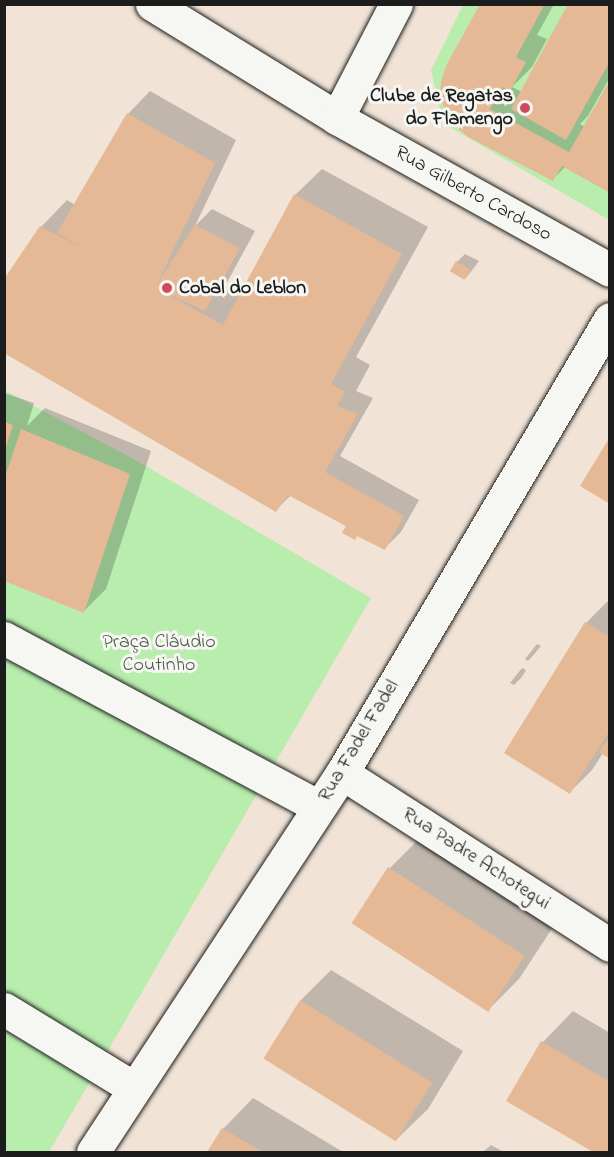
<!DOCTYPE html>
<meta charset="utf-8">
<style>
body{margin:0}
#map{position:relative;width:614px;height:1157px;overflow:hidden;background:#f1e4d6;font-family:"Indie Flower",sans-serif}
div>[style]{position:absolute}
.green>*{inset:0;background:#b8edae}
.shadow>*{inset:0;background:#0003}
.building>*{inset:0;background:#e5b996;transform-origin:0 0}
.roads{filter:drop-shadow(0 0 2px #1c1c1c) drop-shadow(0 0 2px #1c1c1c)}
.minor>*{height:33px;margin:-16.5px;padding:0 16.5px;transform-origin:16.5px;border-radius:16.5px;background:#f6f6f2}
.dots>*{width:16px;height:16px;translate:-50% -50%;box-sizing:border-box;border:3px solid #f6f6f2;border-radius:50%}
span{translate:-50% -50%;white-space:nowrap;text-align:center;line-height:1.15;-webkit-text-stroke:6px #f6f6f2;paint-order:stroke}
.poi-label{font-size:20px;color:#1c1c1c;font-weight:700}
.right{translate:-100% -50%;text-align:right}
.left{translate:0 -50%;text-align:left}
.street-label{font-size:20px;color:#1c1c1c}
.park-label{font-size:20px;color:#4b5b48}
.frame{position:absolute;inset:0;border:6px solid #1c1c1c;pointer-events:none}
</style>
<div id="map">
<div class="green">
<i style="clip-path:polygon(463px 5px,609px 5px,609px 220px,443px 123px,431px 70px)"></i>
<i style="clip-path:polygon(4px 390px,139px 462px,371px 598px,49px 1152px,5px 1152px)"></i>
</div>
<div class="shadow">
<i style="clip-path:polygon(481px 4px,554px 4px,537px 35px,547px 39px,532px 67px,512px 87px,522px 92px,610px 4px,610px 77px,588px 116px,580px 124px,585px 127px,565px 167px,553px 179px,468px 136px)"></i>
<i style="clip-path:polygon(150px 91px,236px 140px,195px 226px,212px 209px,255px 231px,225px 286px,242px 295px,295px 195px,322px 169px,428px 227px,356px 357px,370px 365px,356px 391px,373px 398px,340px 456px,419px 500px,401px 532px,385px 548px,291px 495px,276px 510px,41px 227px,67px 200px,75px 205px,128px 114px)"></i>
<i style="clip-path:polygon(465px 254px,479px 261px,466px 278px,457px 262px)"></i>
<i style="clip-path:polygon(4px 393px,34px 403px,27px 426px,45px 408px,151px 451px,106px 589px,84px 611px,4px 579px)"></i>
<i style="clip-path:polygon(608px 601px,610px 757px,603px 753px,592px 770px,570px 792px,586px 623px)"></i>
<i style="clip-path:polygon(537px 644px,541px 646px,536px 652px,528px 661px,525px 659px)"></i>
<i style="clip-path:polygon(522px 668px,526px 670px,522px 677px,514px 685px,510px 683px)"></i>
<i style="clip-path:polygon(420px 838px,555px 924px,519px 979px,489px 1009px,354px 923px,390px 868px)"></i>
<i style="clip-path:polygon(331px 970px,463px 1051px,428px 1109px,397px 1139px,266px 1059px,301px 1000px)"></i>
<i style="clip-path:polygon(573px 1011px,610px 1033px,610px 1152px,596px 1152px,508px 1101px,543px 1042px)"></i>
<i style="clip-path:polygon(253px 1098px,343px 1152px,209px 1152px,223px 1129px)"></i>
<i style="clip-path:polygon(491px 1145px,504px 1152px,483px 1152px)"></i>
</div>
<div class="building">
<i style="clip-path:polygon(480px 4px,545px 4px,516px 57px,526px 62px,510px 91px,503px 87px,490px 109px,569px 152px,610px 80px,610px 193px,562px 166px,553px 181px,468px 137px,454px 125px,445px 112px,440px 94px,441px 81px,447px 64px)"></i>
<i style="clip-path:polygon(568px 4px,610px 4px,610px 61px,566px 140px,511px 109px)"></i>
<i style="clip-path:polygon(127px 113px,215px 163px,156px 286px,195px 225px,240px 248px,205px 311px,162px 291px,223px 325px,294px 194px,402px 254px,331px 384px,345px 392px,337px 406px,358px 414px,325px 472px,404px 516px,385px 550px,357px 536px,355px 540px,342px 533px,346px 526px,288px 495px,276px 512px,4px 353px,4px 279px,40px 226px,89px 252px,57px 233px)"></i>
<i style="left:456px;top:261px;width:17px;height:12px;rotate:31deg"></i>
<i style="clip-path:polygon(5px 422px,13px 425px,5px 450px)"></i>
<i style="clip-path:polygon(21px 429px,130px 474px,84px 613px,4px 581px,4px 480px)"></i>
<i style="clip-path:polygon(608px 440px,610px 441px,610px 504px,580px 486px)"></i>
<i style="clip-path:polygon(585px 622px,610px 637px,610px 730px,570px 794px,504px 753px)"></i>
<i style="clip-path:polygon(610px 736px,610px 759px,599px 752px)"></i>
<i style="left:388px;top:867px;width:163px;height:67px;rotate:33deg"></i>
<i style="left:300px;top:1000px;width:156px;height:69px;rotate:32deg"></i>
<i style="clip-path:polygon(541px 1041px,610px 1082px,610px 1152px,593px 1152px,506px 1101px)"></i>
<i style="clip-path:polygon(222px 1128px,263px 1152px,207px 1152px)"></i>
</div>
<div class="roads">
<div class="minor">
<i style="left:152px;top:4px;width:217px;rotate:31.6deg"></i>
<i style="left:337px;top:118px;width:312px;rotate:29.1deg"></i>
<i style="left:337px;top:118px;width:128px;rotate:-62.6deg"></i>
<i style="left:4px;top:638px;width:357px;rotate:28.2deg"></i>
<i style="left:342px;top:773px;width:318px;rotate:32.7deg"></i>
<i style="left:4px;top:1009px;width:152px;rotate:31.3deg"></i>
<i style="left:93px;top:1152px;width:453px;rotate:-56.7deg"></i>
<i style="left:342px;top:773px;width:527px;rotate:-59.45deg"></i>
</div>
</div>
<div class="dots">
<i style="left:525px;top:108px;background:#d1495b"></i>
<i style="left:167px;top:288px;background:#d1495b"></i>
</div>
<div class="poi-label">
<span class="right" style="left:513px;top:108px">Clube de Regatas<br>do Flamengo</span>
<span class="left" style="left:179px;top:288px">Cobal do Leblon</span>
</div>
<div class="street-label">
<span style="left:473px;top:194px;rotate:29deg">Rua Gilberto Cardoso</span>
<span style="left:359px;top:741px;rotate:-59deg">Rua Fadel Fadel</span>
<span style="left:476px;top:859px;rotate:33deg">Rua Padre Achotegui</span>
</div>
<div class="park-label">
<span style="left:159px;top:654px">Praça Cláudio<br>Coutinho</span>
</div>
<div class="frame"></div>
</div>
